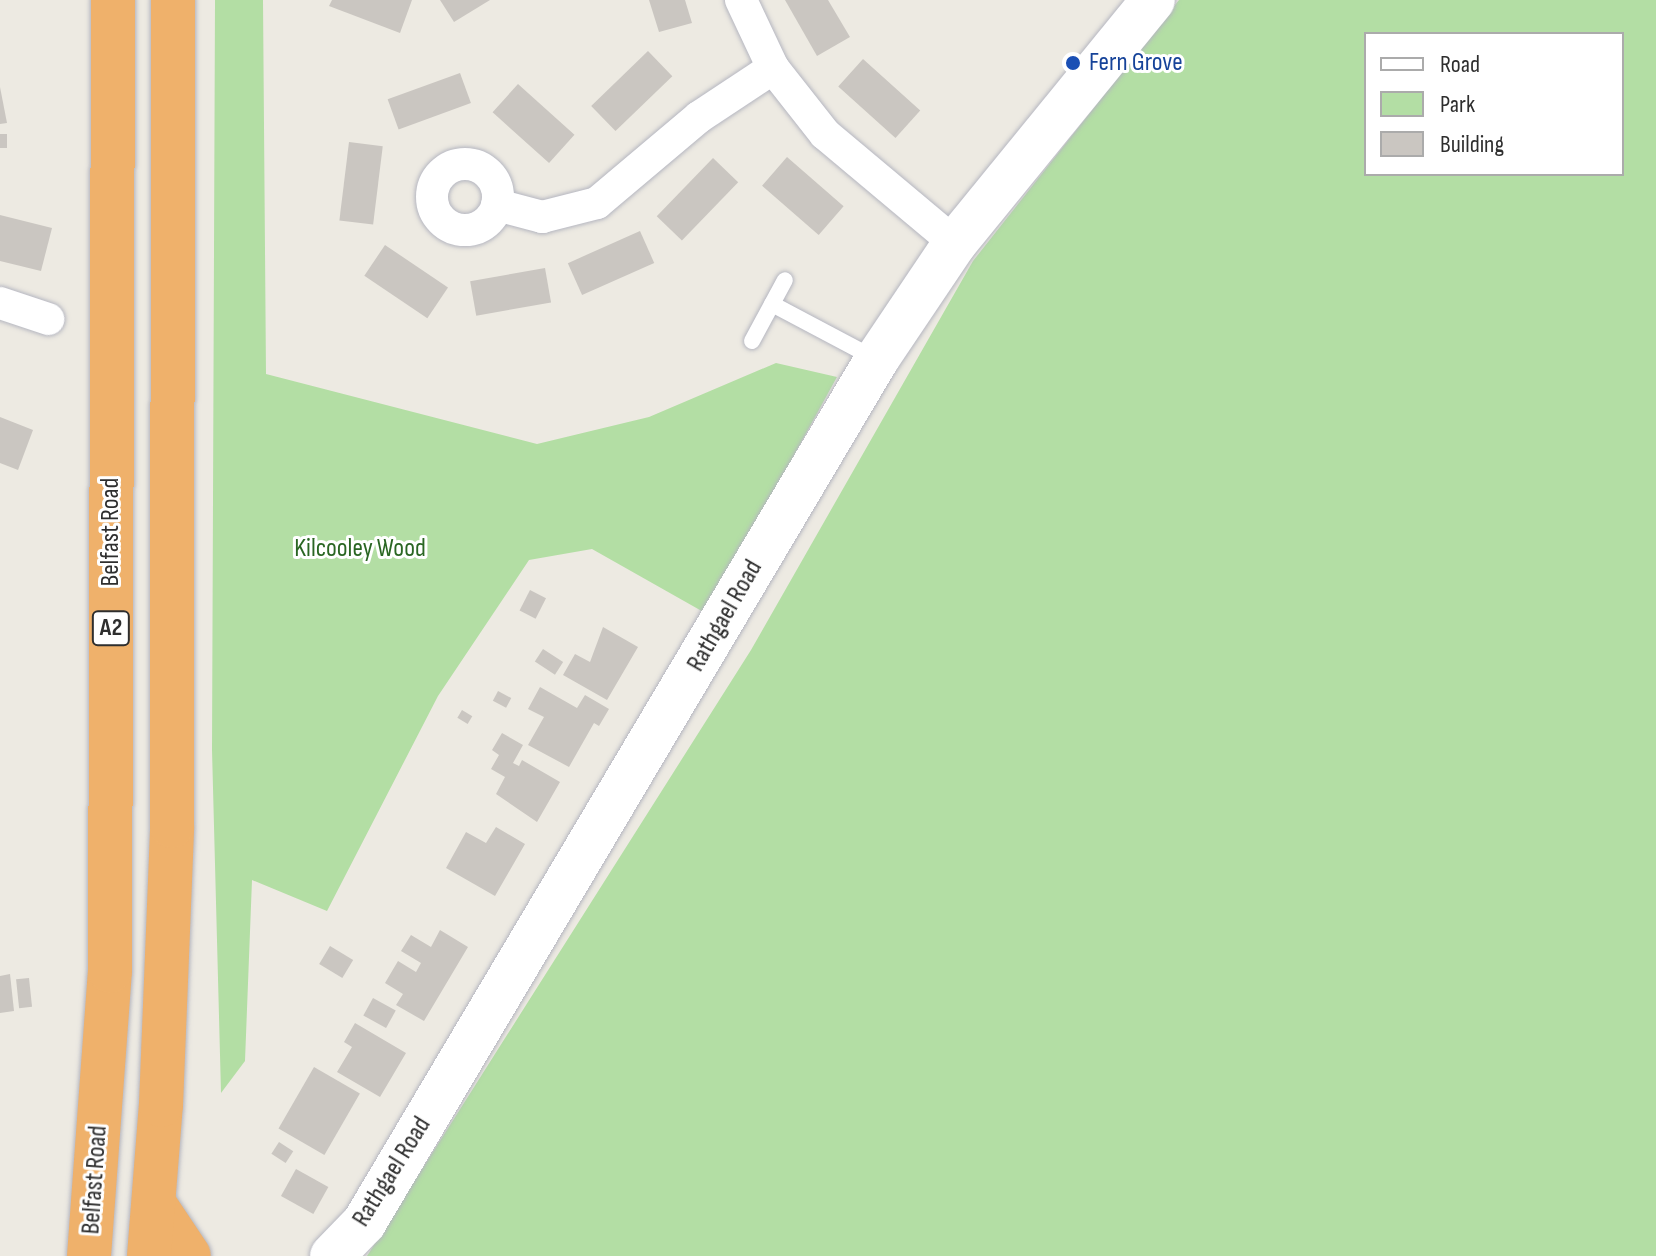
<!DOCTYPE html>
<style>
body{margin:0}
#map{position:relative;width:1656px;height:1256px;overflow:hidden;background:#edeae2;font-family:"Sofia Sans Condensed",sans-serif}
div>[style]{position:absolute}
.green>*{inset:0;background:#b3dea4}
.building>*{inset:0;background:#cac6c1;transform-origin:0 0}
.roads{filter:drop-shadow(0 0 2px #b5b6c0) drop-shadow(0 0 2px #b5b6c0)}
.lane>*{height:16px;margin:-8px;padding:0 8px;transform-origin:8px;border-radius:8px;background:#fff}
.street>*{height:32px;margin:-16px;padding:0 16px;transform-origin:16px;border-radius:16px;background:#fff}
.street>.ring{margin:-16px;padding:0;box-sizing:content-box;background:none;border:32px solid #fff;border-radius:50%}
.secondary>*{height:44px;margin:-22px;padding:0 22px;transform-origin:22px;border-radius:22px;background:#fff}
.highway>*{height:44px;margin:-22px;padding:0 22px;transform-origin:22px;border-radius:22px;background:#efb16b}
.dots>*{width:22px;height:22px;translate:-50% -50%;box-sizing:border-box;border:4px solid #fff;border-radius:50%}
span{translate:-50% -50%;white-space:nowrap;text-align:center;line-height:1.15;-webkit-text-stroke:6px #fff;paint-order:stroke}
.shield-label span{padding:2px 6px;background:#fff;border:2px solid;border-radius:6px;-webkit-text-stroke-width:0}
.shield-label{font-size:24px;color:#2e2e2e;font-weight:700}
.transit-label{font-size:26px;color:#164399}
.left{translate:0 -50%;text-align:left}
.street-label{font-size:26px;color:#2e2e2e}
.park-label{font-size:26px;color:#2a6623}
.legend{position:absolute;left:1364px;top:32px;width:260px;height:144px;box-sizing:border-box;background:#fff;border:2px solid #ababab;margin:0;padding:10px 14px;list-style:none;font-size:24px;color:#2e2e2e}
.legend li{display:flex;align-items:center;gap:16px;height:40px}
.legend b{width:40px;border:2px solid #ababab}
</style>
<div id="map">
<div class="green">
<i style="clip-path:polygon(215px 0,263px 0,266px 374px,537px 444px,649px 417px,776px 363px,837px 377px,707px 614px,592px 549px,529px 560px,438px 696px,327px 911px,252px 880px,245px 1061px,221px 1093px,212px 750px)"></i>
<i style="clip-path:polygon(evenodd,1179px 0,1656px 0,1656px 1256px,367px 1256px,751px 650px,973px 261px,1179px 0,1366px 34px,1622px 34px,1622px 174px,1366px 174px,1366px 34px)"></i>
</div>
<div class="building">
<i style="clip-path:polygon(332px 0,412px 0,400px 33px,329px 6px)"></i>
<i style="clip-path:polygon(440px 0,490px 0,454px 22px)"></i>
<i style="clip-path:polygon(649px 0,685px 0,692px 23px,659px 32px)"></i>
<i style="clip-path:polygon(785px 0,828px 0,850px 37px,817px 56px)"></i>
<i style="left:648px;top:51px;width:35px;height:79px;rotate:46deg"></i>
<i style="left:863px;top:59px;width:77px;height:37px;rotate:42deg"></i>
<i style="left:460px;top:73px;width:32px;height:77px;rotate:70deg"></i>
<i style="left:518px;top:84px;width:76px;height:38px;rotate:42deg"></i>
<i style="clip-path:polygon(0 87px,7px 123px,0 124px)"></i>
<i style="left:0;top:134px;width:7px;height:14px"></i>
<i style="left:349px;top:142px;width:34px;height:79px;rotate:7deg"></i>
<i style="left:787px;top:157px;width:75px;height:38px;rotate:41deg"></i>
<i style="left:713px;top:158px;width:35px;height:81px;rotate:44deg"></i>
<i style="clip-path:polygon(0 215px,52px 228px,41px 271px,0 261px)"></i>
<i style="left:640px;top:231px;width:35px;height:79px;rotate:66deg"></i>
<i style="left:385px;top:245px;width:76px;height:37px;rotate:34deg"></i>
<i style="left:545px;top:268px;width:35px;height:76px;rotate:80deg"></i>
<i style="clip-path:polygon(0 417px,33px 430px,18px 470px,0 463px)"></i>
<i style="left:530px;top:590px;width:18px;height:23px;rotate:27deg"></i>
<i style="clip-path:polygon(603px 627px,638px 647px,607px 700px,563px 675px,575px 654px,590px 662px)"></i>
<i style="left:543px;top:649px;width:24px;height:15px;rotate:33deg"></i>
<i style="clip-path:polygon(540px 687px,577px 708px,585px 695px,609px 709px,599px 726px,594px 723px,569px 767px,528px 745px,544px 717px,528px 709px)"></i>
<i style="left:498px;top:691px;width:15px;height:11px;rotate:28deg"></i>
<i style="left:462px;top:710px;width:12px;height:9px;rotate:31deg"></i>
<i style="clip-path:polygon(502px 733px,523px 745px,513px 763px,519px 766px,522px 760px,560px 782px,537px 822px,496px 794px,505px 777px,491px 769px,499px 755px,492px 750px)"></i>
<i style="clip-path:polygon(496px 827px,525px 844px,495px 896px,446px 868px,466px 832px,486px 843px)"></i>
<i style="clip-path:polygon(440px 930px,468px 947px,424px 1021px,396px 1005px,403px 994px,385px 983px,398px 961px,416px 972px,421px 963px,401px 951px,411px 935px,431px 947px)"></i>
<i style="left:330px;top:946px;width:27px;height:21px;rotate:31deg"></i>
<i style="clip-path:polygon(10px 974px,14px 1011px,0 1013px,0 976px)"></i>
<i style="left:29px;top:978px;width:29px;height:13px;rotate:84deg"></i>
<i style="left:373px;top:998px;width:26px;height:20px;rotate:29deg"></i>
<i style="clip-path:polygon(355px 1023px,406px 1053px,380px 1097px,337px 1072px,352px 1047px,344px 1042px)"></i>
<i style="left:314px;top:1067px;width:53px;height:71px;rotate:30deg"></i>
<i style="left:279px;top:1142px;width:17px;height:14px;rotate:33deg"></i>
<i style="left:296px;top:1169px;width:37px;height:31px;rotate:29deg"></i>
</div>
<div class="roads">
<div class="lane">
<i style="left:772px;top:304px;width:118px;rotate:27.9deg"></i>
<i style="left:752px;top:341px;width:69px;rotate:-61.6deg"></i>
</div>
<div class="street">
<i style="left:741px;top:0;width:75px;rotate:64.8deg"></i>
<i style="left:773px;top:68px;width:84px;rotate:51.8deg"></i>
<i style="left:825px;top:134px;width:170px;rotate:40deg"></i>
<i class="ring" style="left:432px;top:164px;width:34px;height:34px"></i>
<i style="left:497px;top:205px;width:47px;rotate:14.9deg"></i>
<i style="left:542px;top:217px;width:57px;rotate:-14.3deg"></i>
<i style="left:597px;top:203px;width:133px;rotate:-40.1deg"></i>
<i style="left:699px;top:117px;width:89px;rotate:-33.5deg"></i>
<i style="left:0;top:303px;width:51px;rotate:18.4deg"></i>
</div>
<div class="secondary">
<i style="left:332px;top:1256px;width:46px;rotate:-45.9deg"></i>
<i style="left:364px;top:1223px;width:1005px;rotate:-59.3deg"></i>
<i style="left:877px;top:359px;width:140px;rotate:-56.1deg"></i>
<i style="left:955px;top:243px;width:313px;rotate:-50.8deg"></i>
</div>
<div class="highway">
<i style="left:155px;top:1205px;width:61px;rotate:56.3deg"></i>
<i style="left:89px;top:1256px;width:286px;rotate:-85.8deg"></i>
<i style="left:110px;top:971px;width:971px;rotate:-89.82deg"></i>
<i style="left:149px;top:1256px;width:151px;rotate:-85.5deg"></i>
<i style="left:161px;top:1105px;width:279px;rotate:-87.7deg"></i>
<i style="left:172px;top:826px;width:826px;rotate:-89.93deg"></i>
</div>
</div>
<div class="dots">
<i style="left:1073px;top:63px;background:#1a4fb4"></i>
</div>
<div class="shield-label">
<span style="left:111px;top:628px">A2</span>
</div>
<div class="transit-label">
<span class="left" style="left:1089px;top:63px">Fern Grove</span>
</div>
<div class="street-label">
<span style="left:111px;top:532px;rotate:-90deg">Belfast Road</span>
<span style="left:725px;top:616px;rotate:-60deg">Rathgael Road</span>
<span style="left:392px;top:1172px;rotate:-58deg">Rathgael Road</span>
<span style="left:95px;top:1180px;rotate:-86deg">Belfast Road</span>
</div>
<div class="park-label">
<span style="left:360px;top:549px">Kilcooley Wood</span>
</div>
<ul class="legend">
<li><b style="height:10px;background:#fff"></b>Road</li>
<li><b style="height:22px;background:#b3dea4"></b>Park</li>
<li><b style="height:22px;background:#cac6c1"></b>Building</li>
</ul>
</div>
